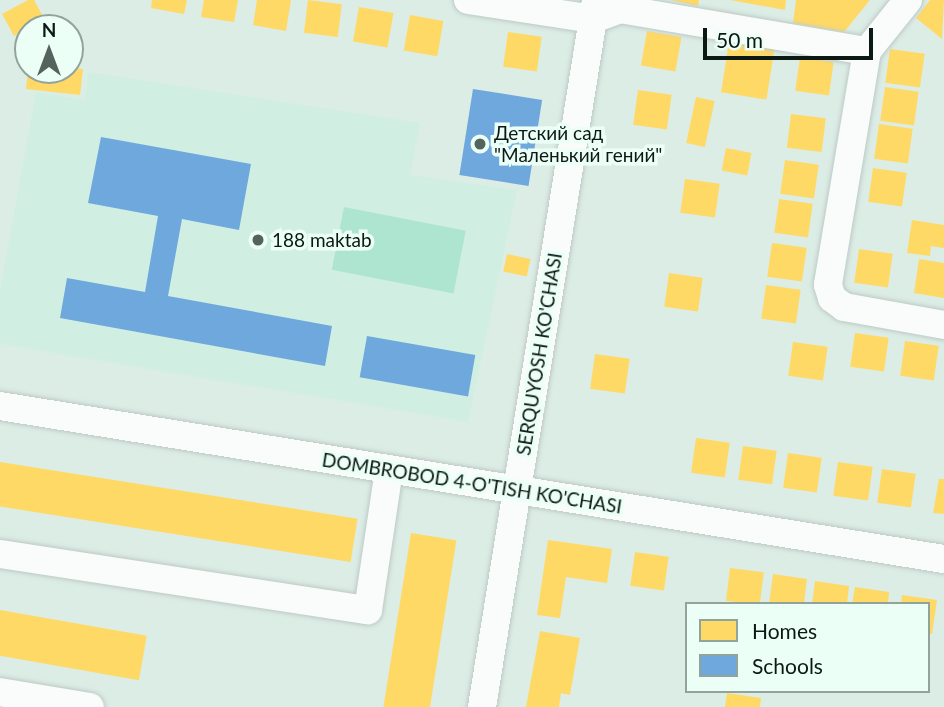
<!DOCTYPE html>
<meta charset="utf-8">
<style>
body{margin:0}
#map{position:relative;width:944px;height:707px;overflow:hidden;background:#dcede6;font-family:Lato,sans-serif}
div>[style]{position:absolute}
.built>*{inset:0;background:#d0efe2}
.green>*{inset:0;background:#aee5d1;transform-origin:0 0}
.homes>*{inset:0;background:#ffd966;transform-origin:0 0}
.schools>*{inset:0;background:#6fa8dc;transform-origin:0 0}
.roads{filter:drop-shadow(0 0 2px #bdcac5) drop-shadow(0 0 2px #bdcac5)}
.minor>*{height:28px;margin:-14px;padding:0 14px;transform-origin:14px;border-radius:14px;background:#fafcfb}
.dots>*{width:19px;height:19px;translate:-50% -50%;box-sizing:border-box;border:4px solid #ebfff7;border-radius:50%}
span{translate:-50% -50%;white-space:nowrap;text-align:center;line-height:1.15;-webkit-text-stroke:7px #ebfff7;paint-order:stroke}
.poi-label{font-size:19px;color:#0c1814}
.left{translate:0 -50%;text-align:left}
.street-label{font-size:19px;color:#0c1814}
.legend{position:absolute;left:685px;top:602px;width:245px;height:91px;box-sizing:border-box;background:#ebfff7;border:2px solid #92a39c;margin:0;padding:9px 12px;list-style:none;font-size:21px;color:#0c1814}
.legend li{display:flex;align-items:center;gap:14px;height:35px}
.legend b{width:35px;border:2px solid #92a39c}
.north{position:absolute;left:14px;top:14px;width:70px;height:70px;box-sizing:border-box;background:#ebfff7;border:2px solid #92a39c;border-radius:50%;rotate:0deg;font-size:19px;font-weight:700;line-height:28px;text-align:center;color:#0c1814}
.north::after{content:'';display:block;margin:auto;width:24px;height:32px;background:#55635e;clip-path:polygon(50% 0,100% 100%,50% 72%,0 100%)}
.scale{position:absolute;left:703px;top:28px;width:170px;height:32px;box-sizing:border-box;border:4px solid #0c1814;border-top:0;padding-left:9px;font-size:21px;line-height:24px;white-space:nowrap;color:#0c1814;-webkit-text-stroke:5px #ebfff7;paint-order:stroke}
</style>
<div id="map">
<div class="built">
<i style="clip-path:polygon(88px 72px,420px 123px,410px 175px,517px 190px,468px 422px,0 344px,0 291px,36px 92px,85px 100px)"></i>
</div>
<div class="green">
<i style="left:344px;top:207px;width:124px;height:64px;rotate:11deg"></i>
</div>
<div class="homes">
<i style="clip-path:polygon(28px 0,34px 0,45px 20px,14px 36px,2px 14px)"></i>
<i style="clip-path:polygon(152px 0,187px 0,184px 14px,151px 8px)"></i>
<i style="clip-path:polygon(204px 0,238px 0,234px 22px,201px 17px)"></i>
<i style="clip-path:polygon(257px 0,291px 0,286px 31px,253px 25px)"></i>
<i style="left:308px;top:0;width:34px;height:33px;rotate:7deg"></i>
<i style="clip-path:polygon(671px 0,699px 0,698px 6px)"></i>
<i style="clip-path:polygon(730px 0,786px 0,785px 10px)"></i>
<i style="clip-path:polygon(796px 0,870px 0,844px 32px,793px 23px)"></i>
<i style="clip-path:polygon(930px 0,944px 0,942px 39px,916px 18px)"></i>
<i style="left:359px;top:7px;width:35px;height:35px;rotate:10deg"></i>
<i style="left:410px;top:15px;width:34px;height:36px;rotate:10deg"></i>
<i style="left:647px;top:31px;width:35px;height:35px;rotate:10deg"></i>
<i style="left:508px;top:32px;width:34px;height:35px;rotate:8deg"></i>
<i style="left:729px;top:42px;width:46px;height:51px;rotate:9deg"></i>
<i style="left:890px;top:49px;width:35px;height:34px;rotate:8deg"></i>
<i style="left:800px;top:57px;width:34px;height:34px;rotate:8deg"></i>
<i style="clip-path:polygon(70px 68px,83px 69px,80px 95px,26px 89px,28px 70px)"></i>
<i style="left:885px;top:87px;width:34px;height:34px;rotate:8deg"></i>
<i style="left:638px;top:90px;width:34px;height:35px;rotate:8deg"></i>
<i style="left:696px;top:97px;width:19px;height:47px;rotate:12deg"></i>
<i style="left:791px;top:114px;width:35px;height:34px;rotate:7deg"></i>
<i style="left:879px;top:124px;width:34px;height:35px;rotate:8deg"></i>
<i style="left:726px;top:148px;width:26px;height:23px;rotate:11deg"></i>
<i style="left:785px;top:160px;width:34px;height:34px;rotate:8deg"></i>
<i style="left:873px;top:168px;width:34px;height:34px;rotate:8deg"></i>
<i style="left:685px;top:179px;width:35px;height:34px;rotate:8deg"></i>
<i style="left:779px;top:199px;width:34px;height:34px;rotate:8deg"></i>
<i style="clip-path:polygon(912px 220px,944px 225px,944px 248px,931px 246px,930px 256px,907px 253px)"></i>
<i style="left:772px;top:243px;width:35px;height:34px;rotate:8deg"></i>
<i style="left:859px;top:249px;width:34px;height:34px;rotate:8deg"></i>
<i style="left:507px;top:254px;width:24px;height:18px;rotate:12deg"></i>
<i style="clip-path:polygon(919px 259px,944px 263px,944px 298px,914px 293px)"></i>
<i style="left:669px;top:273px;width:34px;height:34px;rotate:8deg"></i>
<i style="left:766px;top:285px;width:35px;height:34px;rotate:8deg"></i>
<i style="left:855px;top:333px;width:34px;height:34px;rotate:8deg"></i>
<i style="left:905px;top:341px;width:34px;height:35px;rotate:8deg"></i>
<i style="left:793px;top:342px;width:35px;height:34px;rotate:8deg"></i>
<i style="left:595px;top:354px;width:35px;height:35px;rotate:8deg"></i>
<i style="left:696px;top:438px;width:34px;height:35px;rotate:8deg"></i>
<i style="left:743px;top:446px;width:34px;height:34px;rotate:8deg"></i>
<i style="left:788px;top:453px;width:34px;height:35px;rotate:8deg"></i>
<i style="left:0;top:462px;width:362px;height:44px;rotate:9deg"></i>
<i style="left:838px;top:462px;width:35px;height:34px;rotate:8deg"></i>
<i style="left:882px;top:469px;width:34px;height:34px;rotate:8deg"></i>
<i style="clip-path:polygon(939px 479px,944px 479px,944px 514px,933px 513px)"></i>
<i style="left:411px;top:533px;width:46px;height:176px;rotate:9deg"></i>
<i style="clip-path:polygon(548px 540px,612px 549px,607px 583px,566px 577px,560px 618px,537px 615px)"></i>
<i style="left:635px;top:552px;width:34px;height:34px;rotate:8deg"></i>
<i style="left:730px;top:568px;width:34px;height:33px;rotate:7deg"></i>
<i style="clip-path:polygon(773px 574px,807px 579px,804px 604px,769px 604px)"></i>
<i style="clip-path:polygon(815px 581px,849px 586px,847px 604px,812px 604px)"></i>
<i style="clip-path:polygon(855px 587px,889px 592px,888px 604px,852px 604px)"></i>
<i style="clip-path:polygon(902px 595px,937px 600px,932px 634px,928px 634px,928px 604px,901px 604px)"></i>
<i style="left:0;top:610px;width:149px;height:45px;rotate:10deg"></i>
<i style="clip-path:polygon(540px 631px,580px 638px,570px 695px,561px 693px,559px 707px,526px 707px)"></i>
<i style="clip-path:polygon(727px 693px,761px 698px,760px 707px,725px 707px)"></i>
</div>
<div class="schools">
<i style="left:473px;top:89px;width:70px;height:87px;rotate:9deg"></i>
<i style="clip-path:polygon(101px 137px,251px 164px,239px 230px,182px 219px,168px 296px,332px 326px,325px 366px,60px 318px,67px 278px,145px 292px,158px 216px,88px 203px)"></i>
<i style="left:367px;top:336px;width:110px;height:42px;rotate:10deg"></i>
</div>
<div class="roads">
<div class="minor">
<i style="left:468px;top:0;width:126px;rotate:8.6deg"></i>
<i style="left:593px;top:19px;width:29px;rotate:-20deg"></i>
<i style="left:620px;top:9px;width:251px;rotate:9.7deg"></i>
<i style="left:908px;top:0;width:65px;rotate:128.8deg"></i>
<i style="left:867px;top:51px;width:237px;rotate:99.5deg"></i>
<i style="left:828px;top:285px;width:14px;rotate:73deg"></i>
<i style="left:832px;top:298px;width:15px;rotate:37deg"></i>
<i style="left:844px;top:307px;width:102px;rotate:10.2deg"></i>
<i style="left:0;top:406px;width:956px;rotate:9.21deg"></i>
<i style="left:0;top:554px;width:372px;rotate:8.7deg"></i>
<i style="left:368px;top:610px;width:142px;rotate:-81.5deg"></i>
<i style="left:0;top:692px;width:91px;rotate:9.5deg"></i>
<i style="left:482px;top:707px;width:716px;rotate:-80.84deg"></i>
</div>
</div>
<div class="dots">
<i style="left:480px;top:144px;background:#55635e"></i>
<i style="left:258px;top:240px;background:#55635e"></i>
</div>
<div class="poi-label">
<span class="left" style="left:494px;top:144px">Детский сад<br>"Маленький гений"</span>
<span class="left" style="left:272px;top:240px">188 maktab</span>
</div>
<div class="street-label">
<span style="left:539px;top:354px;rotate:-81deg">SERQUYOSH KO'CHASI</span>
<span style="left:472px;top:483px;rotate:9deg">DOMBROBOD 4-O'TISH KO'CHASI</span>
</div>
<ul class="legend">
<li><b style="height:19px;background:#ffd966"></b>Homes</li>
<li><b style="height:19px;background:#6fa8dc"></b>Schools</li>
</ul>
<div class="north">N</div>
<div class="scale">50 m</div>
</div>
